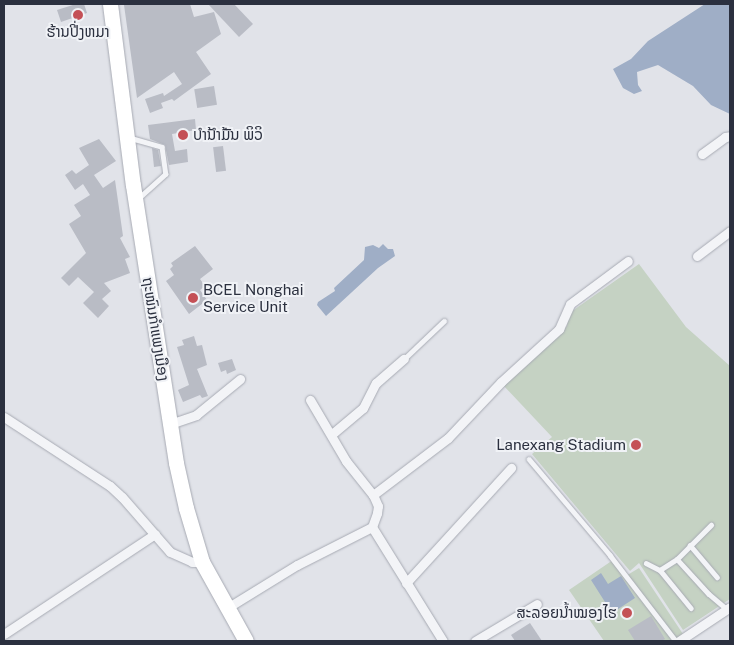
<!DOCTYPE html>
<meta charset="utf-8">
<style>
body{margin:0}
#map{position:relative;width:734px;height:645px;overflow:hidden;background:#e1e3e9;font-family:"Public Sans","Noto Sans Lao",sans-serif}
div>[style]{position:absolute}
.green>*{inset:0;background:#c5d2c3}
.water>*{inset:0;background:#9faec6}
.building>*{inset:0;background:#b9bcc5;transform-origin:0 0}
.roads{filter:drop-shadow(0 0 1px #a7aab3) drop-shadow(0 0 1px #a7aab3)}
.lane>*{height:4.5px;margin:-2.25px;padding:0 2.25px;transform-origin:2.25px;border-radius:2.25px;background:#f3f4f7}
.street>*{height:9px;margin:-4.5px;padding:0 4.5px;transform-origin:4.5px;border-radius:4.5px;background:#f3f4f7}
.primary>*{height:15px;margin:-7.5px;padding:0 7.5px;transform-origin:7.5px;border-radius:7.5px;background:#fff}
.dots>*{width:14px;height:14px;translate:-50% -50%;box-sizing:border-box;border:2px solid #f0f2f6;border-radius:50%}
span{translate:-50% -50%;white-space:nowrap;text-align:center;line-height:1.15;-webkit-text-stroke:4px #f0f2f6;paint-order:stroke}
.poi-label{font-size:15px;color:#2b303f}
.left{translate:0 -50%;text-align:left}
.right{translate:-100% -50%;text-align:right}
.street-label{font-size:15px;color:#2b303f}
.frame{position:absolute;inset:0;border:5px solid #2b303f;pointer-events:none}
</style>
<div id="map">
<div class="green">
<i style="clip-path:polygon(639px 264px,686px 327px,730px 366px,730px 599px,683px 630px,639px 563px,630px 571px,532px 454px,552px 437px,503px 385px,567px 326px,568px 314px)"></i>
<i style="clip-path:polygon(613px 560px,624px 577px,639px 568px,685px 637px,678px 641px,604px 641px,569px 590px)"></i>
</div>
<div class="water">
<i style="clip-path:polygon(705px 4px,730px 4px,730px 114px,711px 105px,693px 86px,658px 65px,637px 72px,638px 85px,642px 91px,634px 94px,623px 88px,613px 69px,631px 59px,648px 41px)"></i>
<i style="clip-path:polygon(383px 244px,388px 249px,393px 249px,395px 256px,378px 268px,326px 316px,317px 305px,318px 302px,335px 291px,334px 288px,364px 260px,365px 247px,373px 245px,379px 248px)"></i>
<i style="clip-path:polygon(601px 573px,608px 584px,621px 576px,635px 598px,612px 613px,591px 580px)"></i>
</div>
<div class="building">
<i style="clip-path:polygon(76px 4px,84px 4px,87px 13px,61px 22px,57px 10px)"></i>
<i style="clip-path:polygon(130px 4px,190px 4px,194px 17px,214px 12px,221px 34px,196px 52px,211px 74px,174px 101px,172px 99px,161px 103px,163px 108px,150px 113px,145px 99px,163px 93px,164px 96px,182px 84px,174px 72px,137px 98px,124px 5px)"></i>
<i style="clip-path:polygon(208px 4px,234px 4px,253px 24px,239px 37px)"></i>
<i style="left:214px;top:86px;width:19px;height:20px;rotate:81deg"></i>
<i style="clip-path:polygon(195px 119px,196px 130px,172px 134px,175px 151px,187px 149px,188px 162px,169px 165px,165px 145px,150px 139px,148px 125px)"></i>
<i style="clip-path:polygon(99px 139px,116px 161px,94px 175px,103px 188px,115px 180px,123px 236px,120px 238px,130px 257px,125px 259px,130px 273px,104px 283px,111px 291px,102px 299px,109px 306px,98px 318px,83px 303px,94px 292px,78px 277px,69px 286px,61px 278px,86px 253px,69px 224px,81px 216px,74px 205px,90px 195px,83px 184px,75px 190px,65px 175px,72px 170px,76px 174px,89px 165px,79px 148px)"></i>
<i style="left:223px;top:146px;width:25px;height:10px;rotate:83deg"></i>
<i style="clip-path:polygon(152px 148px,158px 150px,161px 166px,154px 167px)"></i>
<i style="clip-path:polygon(195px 246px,213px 269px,200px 279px,205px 286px,200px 290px,207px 300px,189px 314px,166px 281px,174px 275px,170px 269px,173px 266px,171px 263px)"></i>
<i style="clip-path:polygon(194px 336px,197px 346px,202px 345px,207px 365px,197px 369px,208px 396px,202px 398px,200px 395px,183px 402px,178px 390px,189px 385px,177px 347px,184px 345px,182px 340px)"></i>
<i style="clip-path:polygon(232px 359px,236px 370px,227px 374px,226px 370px,221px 372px,218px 363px)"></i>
<i style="clip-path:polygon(651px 616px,665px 639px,661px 641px,635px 641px,628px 630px)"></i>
<i style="clip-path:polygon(530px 623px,542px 641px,515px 641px,511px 635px)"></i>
</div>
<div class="roads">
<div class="lane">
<i style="left:131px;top:138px;width:32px;rotate:16deg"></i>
<i style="left:162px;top:147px;width:27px;rotate:82deg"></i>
<i style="left:166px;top:174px;width:38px;rotate:138deg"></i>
<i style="left:404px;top:359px;width:55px;rotate:-43.5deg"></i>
<i style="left:529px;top:459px;width:126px;rotate:49.8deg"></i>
<i style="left:610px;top:555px;width:108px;rotate:52.5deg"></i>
<i style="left:690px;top:545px;width:42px;rotate:49.8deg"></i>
<i style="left:677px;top:559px;width:47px;rotate:47.6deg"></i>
<i style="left:709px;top:594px;width:23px;rotate:40deg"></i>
<i style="left:646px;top:563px;width:16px;rotate:27deg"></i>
<i style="left:660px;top:570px;width:49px;rotate:50.8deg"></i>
<i style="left:660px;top:570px;width:20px;rotate:-33deg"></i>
<i style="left:677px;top:559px;width:48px;rotate:-45deg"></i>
</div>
<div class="street">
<i style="left:702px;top:154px;width:29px;rotate:-36deg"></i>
<i style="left:725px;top:137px;width:5px;rotate:-11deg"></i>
<i style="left:697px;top:256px;width:41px;rotate:-37.1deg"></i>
<i style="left:4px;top:417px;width:126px;rotate:33.1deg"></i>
<i style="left:110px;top:486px;width:16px;rotate:43deg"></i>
<i style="left:122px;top:497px;width:73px;rotate:48.9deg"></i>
<i style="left:170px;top:552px;width:24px;rotate:24deg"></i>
<i style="left:192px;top:562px;width:10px"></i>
<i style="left:170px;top:424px;width:28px;rotate:-19deg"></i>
<i style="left:196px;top:415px;width:57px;rotate:-39.3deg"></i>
<i style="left:332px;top:434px;width:40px;rotate:-40deg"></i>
<i style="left:363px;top:408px;width:28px;rotate:-63deg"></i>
<i style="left:376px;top:383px;width:37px;rotate:-41deg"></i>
<i style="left:373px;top:495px;width:94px;rotate:-37.2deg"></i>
<i style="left:448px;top:438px;width:77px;rotate:-46.6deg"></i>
<i style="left:501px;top:382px;width:79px;rotate:-42.4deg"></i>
<i style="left:559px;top:329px;width:27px;rotate:-66deg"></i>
<i style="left:570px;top:304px;width:72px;rotate:-36.6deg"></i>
<i style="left:372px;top:527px;width:134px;rotate:58.1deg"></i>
<i style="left:406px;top:583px;width:156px;rotate:-47.6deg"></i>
<i style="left:227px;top:608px;width:82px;rotate:-31.6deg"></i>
<i style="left:297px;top:565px;width:84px;rotate:-26.9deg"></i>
<i style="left:372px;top:527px;width:15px;rotate:-70deg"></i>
<i style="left:377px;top:513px;width:7px;rotate:-82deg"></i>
<i style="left:378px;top:506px;width:12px;rotate:-114deg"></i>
<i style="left:373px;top:495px;width:43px;rotate:-128.5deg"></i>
<i style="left:346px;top:461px;width:71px;rotate:-120.5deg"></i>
<i style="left:4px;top:634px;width:181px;rotate:-33.5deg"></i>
<i style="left:475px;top:641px;width:72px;rotate:-30.8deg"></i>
<i style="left:679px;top:641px;width:61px;rotate:-33.7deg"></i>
</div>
<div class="primary">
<i style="left:110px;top:4px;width:182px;rotate:82.8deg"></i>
<i style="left:133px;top:185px;width:281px;rotate:81.2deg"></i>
<i style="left:176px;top:463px;width:46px;rotate:77.5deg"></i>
<i style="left:186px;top:508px;width:56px;rotate:73.5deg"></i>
<i style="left:202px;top:562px;width:90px;rotate:60.9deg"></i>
</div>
</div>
<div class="dots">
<i style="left:78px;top:15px;background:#c45056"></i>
<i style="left:183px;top:135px;background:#c45056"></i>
<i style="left:193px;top:298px;background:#c45056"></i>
<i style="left:636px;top:445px;background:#c45056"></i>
<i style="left:627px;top:613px;background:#c45056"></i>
</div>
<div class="poi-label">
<span style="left:78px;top:32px">ຮ້ານປີ່ງຫມາ</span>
<span class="left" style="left:193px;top:135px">ບຳ້ນຳ້ມັນ ພິວິ</span>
<span class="left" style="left:203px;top:298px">BCEL Nonghai<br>Service Unit</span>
<span class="right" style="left:626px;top:445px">Lanexang Stadium</span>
<span class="right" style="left:617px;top:613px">ສະລອຍນ້ຳໝອງໄຮ</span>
</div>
<div class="street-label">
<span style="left:156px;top:329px;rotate:81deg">ຖະໜົນກຳແພງເມືອງ</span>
</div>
<div class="frame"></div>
</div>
